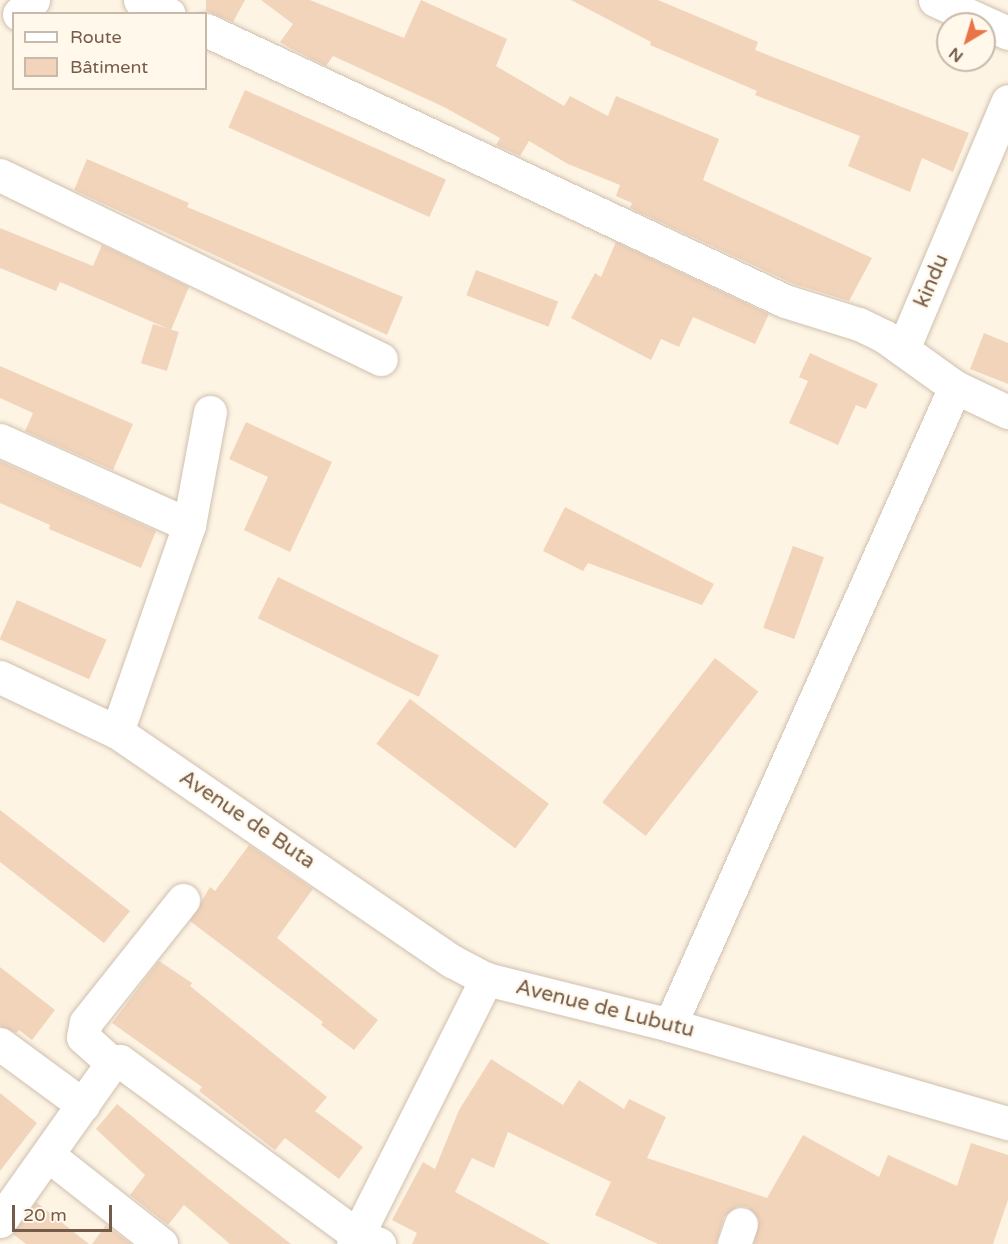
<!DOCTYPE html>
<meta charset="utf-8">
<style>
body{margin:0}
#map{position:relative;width:1008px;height:1244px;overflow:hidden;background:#fdf4e4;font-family:"Varela Round",sans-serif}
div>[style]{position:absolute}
.building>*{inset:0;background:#f2d4bb;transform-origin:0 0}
.roads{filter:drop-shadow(0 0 2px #d0bfad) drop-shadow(0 0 2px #d0bfad)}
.street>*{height:33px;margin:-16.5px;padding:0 16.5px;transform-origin:16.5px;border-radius:16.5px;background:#fff}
.secondary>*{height:33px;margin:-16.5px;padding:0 16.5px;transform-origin:16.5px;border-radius:16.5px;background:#fff}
span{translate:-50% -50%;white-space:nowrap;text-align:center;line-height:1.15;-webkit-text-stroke:4.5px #fff8eb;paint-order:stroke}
.street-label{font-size:21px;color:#755b49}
.legend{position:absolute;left:12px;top:12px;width:195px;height:78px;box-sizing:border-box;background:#fff8eb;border:2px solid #c8b9aa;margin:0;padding:8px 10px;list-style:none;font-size:18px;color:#755b49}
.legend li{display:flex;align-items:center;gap:12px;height:30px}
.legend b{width:30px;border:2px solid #c8b9aa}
.north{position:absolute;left:936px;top:12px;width:60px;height:60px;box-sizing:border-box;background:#fff8eb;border:2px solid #c8b9aa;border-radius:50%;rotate:218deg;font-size:16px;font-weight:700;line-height:24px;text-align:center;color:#755b49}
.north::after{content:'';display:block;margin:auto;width:21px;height:27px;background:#e87447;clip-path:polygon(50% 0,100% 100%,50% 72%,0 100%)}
.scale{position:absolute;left:12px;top:1205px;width:100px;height:27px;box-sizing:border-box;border:3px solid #755b49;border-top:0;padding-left:8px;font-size:18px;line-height:21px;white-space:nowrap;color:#755b49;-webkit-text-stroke:4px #fff8eb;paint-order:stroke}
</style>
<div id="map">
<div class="building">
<i style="clip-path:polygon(206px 0,245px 0,233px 22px,206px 11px)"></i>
<i style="clip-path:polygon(261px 0,310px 0,404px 38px,421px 0,507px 39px,496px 66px,564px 106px,570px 96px,608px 116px,616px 96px,719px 139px,703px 180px,872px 258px,849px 301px,794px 284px,630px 208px,632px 203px,616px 196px,620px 185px,568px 164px,529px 141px,520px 156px,496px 145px,500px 138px,444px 107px,333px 56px,326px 66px,290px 48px,280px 42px,293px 24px)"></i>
<i style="clip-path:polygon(571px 0,658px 0,758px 42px,755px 50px,969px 133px,953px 172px,922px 158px,910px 192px,848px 166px,860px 136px,755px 95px,757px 91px,650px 45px,651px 42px)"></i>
<i style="left:245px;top:90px;width:220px;height:41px;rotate:24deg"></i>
<i style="clip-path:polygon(87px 159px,189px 203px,187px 207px,403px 297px,387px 335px,74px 190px)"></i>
<i style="clip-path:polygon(0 228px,93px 266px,102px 245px,189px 287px,171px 330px,60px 282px,56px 291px,0 268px)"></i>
<i style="clip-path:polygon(616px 242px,769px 314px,755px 344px,693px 317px,679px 347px,661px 339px,651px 360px,571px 318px,595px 273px,601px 277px)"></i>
<i style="left:476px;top:270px;width:88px;height:27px;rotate:21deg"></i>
<i style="left:153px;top:324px;width:27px;height:41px;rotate:17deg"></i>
<i style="clip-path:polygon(984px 333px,1008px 343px,1008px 384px,970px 369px)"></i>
<i style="clip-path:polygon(810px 353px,878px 384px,866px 409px,856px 405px,838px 445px,789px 423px,808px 381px,799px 377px)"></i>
<i style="clip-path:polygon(0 366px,133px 424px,113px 470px,25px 431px,33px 413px,0 398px)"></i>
<i style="clip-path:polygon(246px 422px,332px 462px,290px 552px,244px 530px,268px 477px,229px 459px)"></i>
<i style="clip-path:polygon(0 461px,156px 531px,141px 568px,49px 529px,50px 525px,0 503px)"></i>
<i style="clip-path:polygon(565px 507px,714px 584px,702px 605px,588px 563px,583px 571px,543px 551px)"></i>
<i style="left:793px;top:546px;width:33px;height:87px;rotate:20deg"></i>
<i style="left:278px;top:577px;width:179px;height:46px;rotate:26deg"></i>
<i style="left:17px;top:600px;width:98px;height:43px;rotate:24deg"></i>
<i style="left:715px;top:658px;width:55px;height:183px;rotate:38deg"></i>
<i style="left:410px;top:699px;width:174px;height:56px;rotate:37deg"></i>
<i style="clip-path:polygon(0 810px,130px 911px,104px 943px,0 862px)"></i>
<i style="clip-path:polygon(249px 845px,313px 889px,277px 938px,378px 1020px,354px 1050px,321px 1025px,323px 1022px,190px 921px,210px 887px,215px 891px)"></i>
<i style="clip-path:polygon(159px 961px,192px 983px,190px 986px,327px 1097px,315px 1111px,363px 1147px,339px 1179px,285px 1138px,275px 1150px,199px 1091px,202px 1087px,112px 1023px)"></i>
<i style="clip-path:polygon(0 967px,55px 1010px,32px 1040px,19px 1030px,16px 1033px,0 1026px)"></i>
<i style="clip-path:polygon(491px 1059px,563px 1105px,579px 1080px,624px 1109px,629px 1099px,666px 1117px,647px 1158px,767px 1198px,803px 1135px,879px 1177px,888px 1155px,957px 1186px,971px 1143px,1008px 1155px,1008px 1200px,993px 1244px,754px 1244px,759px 1220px,748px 1207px,738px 1206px,724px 1217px,716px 1244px,658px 1244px,595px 1215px,611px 1182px,508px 1132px,494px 1168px,472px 1158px,455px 1192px,550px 1244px,412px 1244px,417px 1233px,392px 1220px,423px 1162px,435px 1169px,459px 1110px)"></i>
<i style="clip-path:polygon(0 1093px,37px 1123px,0 1171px)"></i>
<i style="clip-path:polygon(117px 1104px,206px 1177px,291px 1244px,230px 1244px,184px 1205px,168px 1225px,130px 1195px,145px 1175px,96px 1129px)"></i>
<i style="clip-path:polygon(36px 1202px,89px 1244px,26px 1244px,13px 1234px)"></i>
<i style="clip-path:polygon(106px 1225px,131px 1244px,92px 1244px)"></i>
</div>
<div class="roads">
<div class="street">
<i style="left:140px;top:0;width:32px;rotate:26deg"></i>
<i style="left:206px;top:30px;width:639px;rotate:25.08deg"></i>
<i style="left:785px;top:301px;width:77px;rotate:17.3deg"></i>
<i style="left:859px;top:324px;width:28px;rotate:26deg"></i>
<i style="left:884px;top:336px;width:87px;rotate:35.7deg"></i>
<i style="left:955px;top:387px;width:59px;rotate:25.3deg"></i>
<i style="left:0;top:175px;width:423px;rotate:25.8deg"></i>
<i style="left:903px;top:349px;width:269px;rotate:-67.1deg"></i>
<i style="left:0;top:440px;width:207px;rotate:24.2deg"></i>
<i style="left:0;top:677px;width:129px;rotate:25.2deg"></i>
<i style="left:117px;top:732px;width:406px;rotate:34.4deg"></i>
<i style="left:452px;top:961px;width:38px;rotate:28deg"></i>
<i style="left:486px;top:979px;width:190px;rotate:14deg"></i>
<i style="left:670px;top:1025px;width:352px;rotate:16.2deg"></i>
<i style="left:117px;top:732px;width:219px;rotate:-70.8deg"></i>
<i style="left:189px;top:525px;width:115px;rotate:-79.5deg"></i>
<i style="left:670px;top:1025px;width:699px;rotate:-65.93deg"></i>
<i style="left:0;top:1044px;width:103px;rotate:36.3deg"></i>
<i style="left:112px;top:1063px;width:39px;rotate:-138deg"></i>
<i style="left:83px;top:1037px;width:15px;rotate:-79deg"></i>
<i style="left:86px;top:1022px;width:156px;rotate:-51.5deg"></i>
<i style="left:48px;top:1155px;width:144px;rotate:38.2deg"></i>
<i style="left:0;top:1221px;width:194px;rotate:-54.7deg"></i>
<i style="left:112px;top:1063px;width:8px;rotate:-14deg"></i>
<i style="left:120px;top:1061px;width:294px;rotate:36.3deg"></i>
<i style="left:357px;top:1235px;width:24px;rotate:22deg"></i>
<i style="left:353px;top:1244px;width:297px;rotate:-63.3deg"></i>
<i style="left:734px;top:1244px;width:21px;rotate:-71deg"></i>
</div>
<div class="secondary">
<i style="left:935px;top:0;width:80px;rotate:24.3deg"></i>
<i style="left:19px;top:14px;width:20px;rotate:-45deg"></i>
</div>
</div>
<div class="street-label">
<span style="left:932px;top:281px;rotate:-67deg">kindu</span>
<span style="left:247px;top:820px;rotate:34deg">Avenue de Buta</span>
<span style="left:605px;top:1009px;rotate:14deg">Avenue de Lubutu</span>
</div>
<ul class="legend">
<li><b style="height:8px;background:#fff"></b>Route</li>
<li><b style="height:16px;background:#f2d4bb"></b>Bâtiment</li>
</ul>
<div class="north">N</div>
<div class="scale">20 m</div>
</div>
